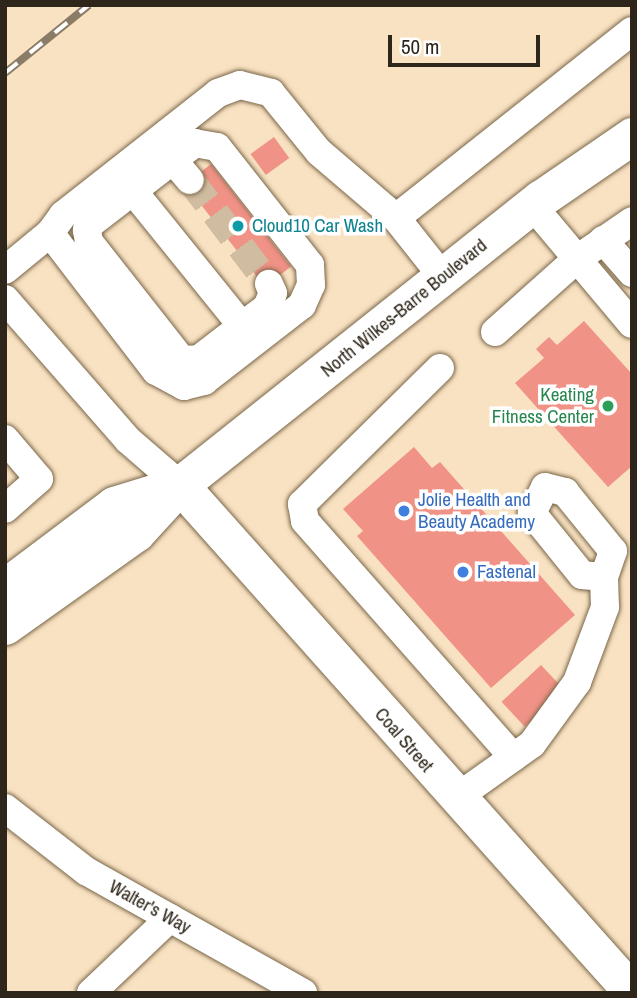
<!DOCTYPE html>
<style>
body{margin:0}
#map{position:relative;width:637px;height:998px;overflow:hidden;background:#f9e2c2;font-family:"Archivo Narrow",sans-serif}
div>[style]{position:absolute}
.building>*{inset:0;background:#f09286;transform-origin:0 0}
.minor-tunnel>*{height:28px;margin-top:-14px;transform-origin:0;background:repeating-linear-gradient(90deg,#d0bca0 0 28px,transparent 0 42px)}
.roads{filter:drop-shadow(0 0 2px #796649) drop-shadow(0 0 2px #796649)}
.minor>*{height:28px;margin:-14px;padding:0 14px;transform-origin:14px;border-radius:14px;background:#fff}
.major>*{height:37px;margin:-18.5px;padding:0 18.5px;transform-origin:18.5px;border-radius:18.5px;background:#fff}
.rail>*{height:8px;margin-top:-4px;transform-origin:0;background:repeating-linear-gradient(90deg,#fff 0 16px,#8b7c67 0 32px);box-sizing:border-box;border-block:2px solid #8b7c67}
.dots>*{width:19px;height:19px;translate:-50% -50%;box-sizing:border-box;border:4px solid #fff;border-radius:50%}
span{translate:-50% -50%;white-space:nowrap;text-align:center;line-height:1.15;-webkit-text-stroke:7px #fff;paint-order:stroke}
.culture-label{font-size:19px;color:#0d838f}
.left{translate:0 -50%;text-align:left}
.street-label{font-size:19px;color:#2e261a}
.leisure-label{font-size:19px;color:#27864d}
.right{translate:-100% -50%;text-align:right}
.shop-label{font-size:19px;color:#366cbe}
.frame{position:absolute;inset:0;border:7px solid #2e261a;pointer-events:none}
.scale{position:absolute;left:388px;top:35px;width:152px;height:32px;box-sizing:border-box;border:4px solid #2e261a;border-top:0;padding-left:9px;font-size:21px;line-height:24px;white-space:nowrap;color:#2e261a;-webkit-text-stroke:5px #fff;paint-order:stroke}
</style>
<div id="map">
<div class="building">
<i style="left:274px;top:137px;width:26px;height:29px;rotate:54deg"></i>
<i style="left:211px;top:164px;width:130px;height:33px;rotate:52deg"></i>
<i style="clip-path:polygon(584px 321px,632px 374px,632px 466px,608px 487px,515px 383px,544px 358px,536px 349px,549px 337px,557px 345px)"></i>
<i style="clip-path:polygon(414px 447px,432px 468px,440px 462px,575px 615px,491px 688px,357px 536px,363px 531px,343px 509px)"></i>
<i style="left:541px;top:665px;width:34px;height:54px;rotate:47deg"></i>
</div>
<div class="minor-tunnel">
<i style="left:190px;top:180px;width:131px;rotate:52.8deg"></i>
</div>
<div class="roads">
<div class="minor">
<i style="left:173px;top:160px;width:26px;rotate:50deg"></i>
<i style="left:532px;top:205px;width:155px;rotate:50deg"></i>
<i style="left:50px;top:233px;width:174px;rotate:52.5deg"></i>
<i style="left:156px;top:371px;width:32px;rotate:28deg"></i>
<i style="left:184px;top:386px;width:21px;rotate:-14deg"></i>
<i style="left:204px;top:381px;width:124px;rotate:-37.8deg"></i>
<i style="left:302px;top:305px;width:22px;rotate:-66deg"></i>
<i style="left:311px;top:285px;width:20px;rotate:-93deg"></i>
<i style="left:310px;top:265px;width:150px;rotate:-128.2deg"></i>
<i style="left:217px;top:147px;width:22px;rotate:-170deg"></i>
<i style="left:195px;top:143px;width:78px;rotate:142.3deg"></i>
<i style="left:133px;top:191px;width:54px;rotate:142.5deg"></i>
<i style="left:90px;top:224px;width:7px;rotate:117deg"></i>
<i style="left:87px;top:230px;width:12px;rotate:81deg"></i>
<i style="left:89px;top:242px;width:150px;rotate:51.8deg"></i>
<i style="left:182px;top:360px;width:17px;rotate:-3deg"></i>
<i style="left:199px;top:359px;width:54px;rotate:-37.5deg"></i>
<i style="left:242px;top:326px;width:174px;rotate:-128.9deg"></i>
<i style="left:133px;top:191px;width:24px;rotate:-125deg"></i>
<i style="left:603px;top:240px;width:44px;rotate:48.7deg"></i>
<i style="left:5px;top:270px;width:58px;rotate:-39.4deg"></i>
<i style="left:50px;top:233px;width:22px;rotate:-54deg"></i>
<i style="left:63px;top:215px;width:197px;rotate:-38.2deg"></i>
<i style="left:218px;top:93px;width:23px;rotate:-20deg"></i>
<i style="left:240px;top:85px;width:32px;rotate:14deg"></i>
<i style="left:271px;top:93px;width:76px;rotate:50.9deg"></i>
<i style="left:319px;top:152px;width:101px;rotate:40.6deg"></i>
<i style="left:442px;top:276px;width:74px;rotate:-128.4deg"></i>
<i style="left:396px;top:218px;width:301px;rotate:-38.4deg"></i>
<i style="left:5px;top:299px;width:187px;rotate:48.9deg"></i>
<i style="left:128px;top:440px;width:69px;rotate:40.9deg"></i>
<i style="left:242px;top:326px;width:31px;rotate:-37deg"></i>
<i style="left:267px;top:307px;width:15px;rotate:-67deg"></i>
<i style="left:273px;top:293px;width:10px;rotate:-114deg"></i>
<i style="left:495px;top:332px;width:110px;rotate:-41.7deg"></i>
<i style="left:577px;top:259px;width:67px;rotate:-34.6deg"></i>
<i style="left:440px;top:368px;width:194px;rotate:135.4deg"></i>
<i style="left:302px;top:504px;width:17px;rotate:80deg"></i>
<i style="left:305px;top:521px;width:315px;rotate:48.6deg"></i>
<i style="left:5px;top:439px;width:52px;rotate:49.6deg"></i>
<i style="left:39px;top:479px;width:45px;rotate:138.6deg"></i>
<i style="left:545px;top:487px;width:21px;rotate:14deg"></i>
<i style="left:565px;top:492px;width:76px;rotate:50.9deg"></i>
<i style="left:613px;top:551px;width:28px;rotate:109deg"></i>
<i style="left:604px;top:577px;width:22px;rotate:-175deg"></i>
<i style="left:582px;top:575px;width:80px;rotate:-128.9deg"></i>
<i style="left:532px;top:513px;width:29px;rotate:-63deg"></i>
<i style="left:456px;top:798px;width:93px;rotate:-35.4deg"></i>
<i style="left:532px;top:744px;width:77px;rotate:-54deg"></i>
<i style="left:577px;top:682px;width:80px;rotate:-69.5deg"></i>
<i style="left:605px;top:607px;width:30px;rotate:-92deg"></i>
<i style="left:5px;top:808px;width:103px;rotate:37.9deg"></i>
<i style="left:86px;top:871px;width:249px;rotate:29.3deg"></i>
<i style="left:91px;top:993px;width:109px;rotate:-43.5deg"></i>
</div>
<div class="major">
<i style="left:180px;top:485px;width:679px;rotate:48.28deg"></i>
<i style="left:5px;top:587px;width:136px;rotate:-37deg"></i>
<i style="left:114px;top:505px;width:68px;rotate:-17.1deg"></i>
<i style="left:5px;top:626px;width:161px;rotate:-35.4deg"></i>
<i style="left:136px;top:533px;width:65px;rotate:-47.5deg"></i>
<i style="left:180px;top:485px;width:460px;rotate:-38.5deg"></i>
<i style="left:540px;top:199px;width:112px;rotate:-34.4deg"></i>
</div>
</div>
<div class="rail">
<i style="left:5px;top:73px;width:108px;rotate:-39deg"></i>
</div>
<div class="dots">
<i style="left:238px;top:226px;background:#0f9aa8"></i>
<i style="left:608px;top:406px;background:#2e9e5b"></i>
<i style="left:404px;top:511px;background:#3f7fe0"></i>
<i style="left:463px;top:572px;background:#3f7fe0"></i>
</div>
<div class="culture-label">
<span class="left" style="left:252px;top:226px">Cloud10 Car Wash</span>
</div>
<div class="street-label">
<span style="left:404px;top:308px;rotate:-39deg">North Wilkes-Barre Boulevard</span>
<span style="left:404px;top:740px;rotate:49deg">Coal Street</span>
<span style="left:150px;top:907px;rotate:29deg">Walter's Way</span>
</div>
<div class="leisure-label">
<span class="right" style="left:594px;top:406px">Keating<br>Fitness Center</span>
</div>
<div class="shop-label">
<span class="left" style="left:418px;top:511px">Jolie Health and<br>Beauty Academy</span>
<span class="left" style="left:477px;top:572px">Fastenal</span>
</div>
<div class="frame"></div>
<div class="scale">50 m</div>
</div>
